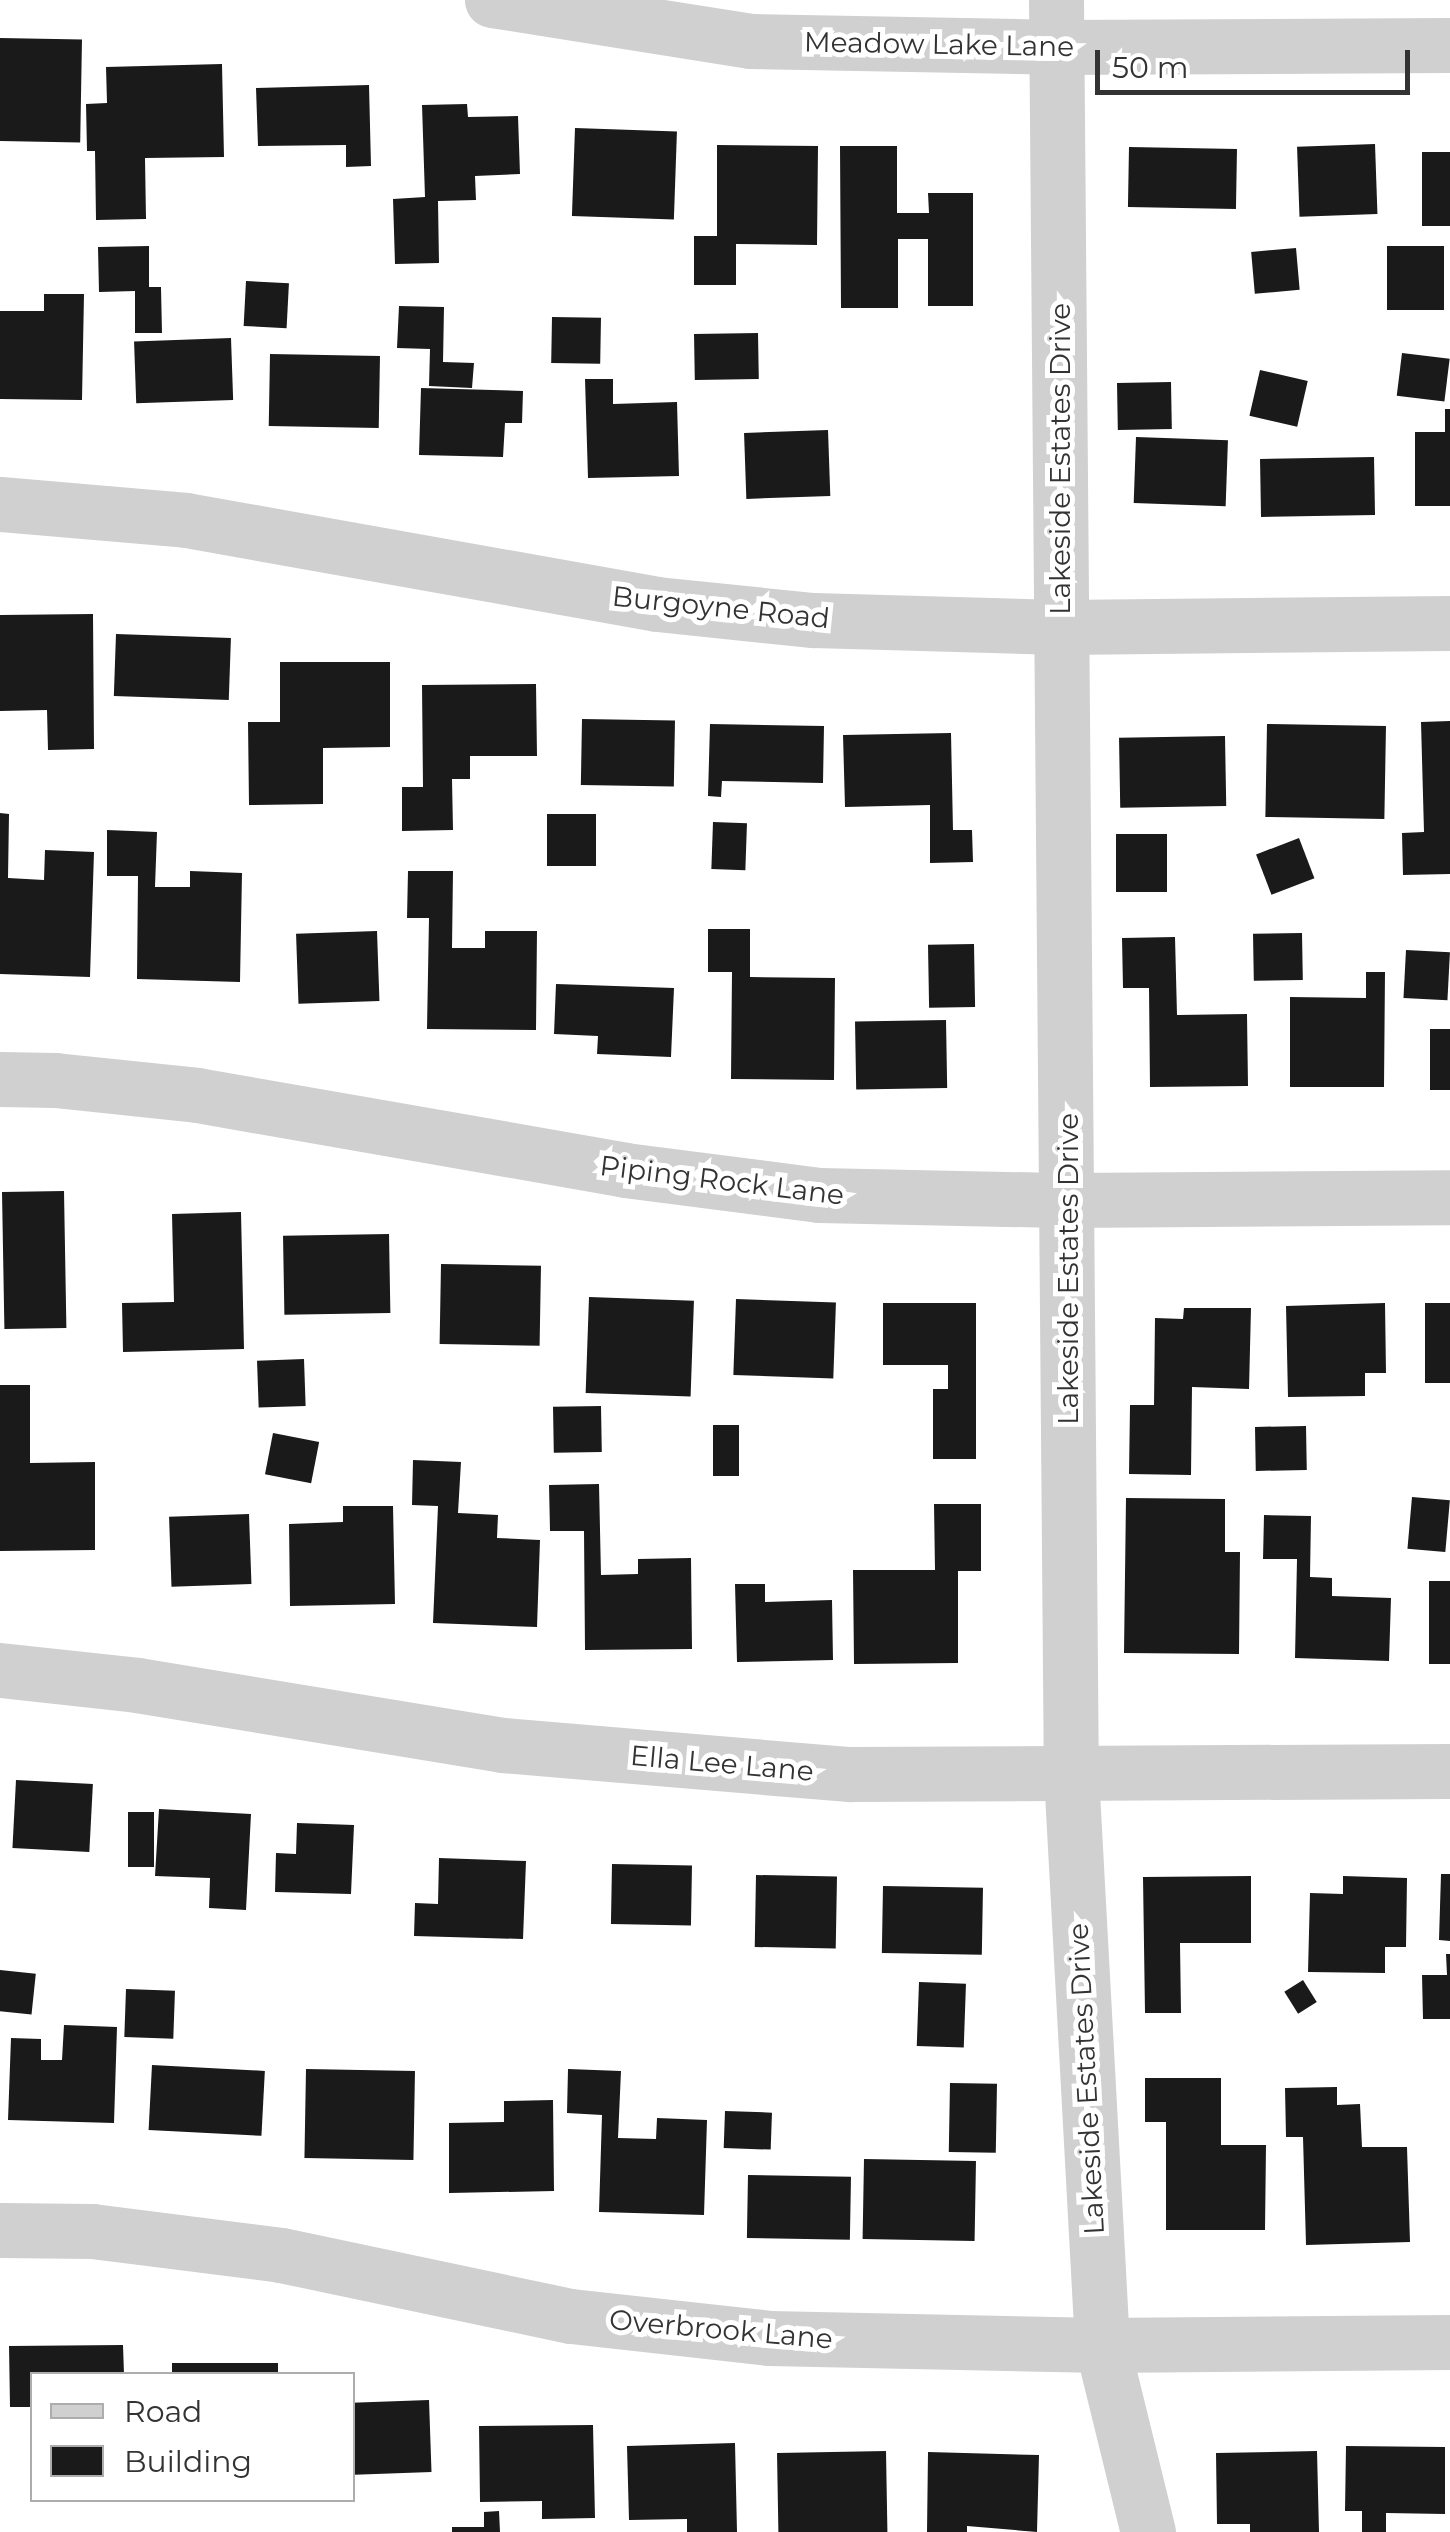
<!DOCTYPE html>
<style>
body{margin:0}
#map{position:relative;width:1450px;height:2532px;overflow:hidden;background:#fff;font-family:Montserrat,sans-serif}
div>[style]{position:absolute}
.building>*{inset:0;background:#1a1a1a;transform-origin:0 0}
.minor>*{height:55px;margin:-27.5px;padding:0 27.5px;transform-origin:27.5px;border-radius:27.5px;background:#d0d0d0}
span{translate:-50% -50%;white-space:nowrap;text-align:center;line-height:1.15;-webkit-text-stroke:10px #fff;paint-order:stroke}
.street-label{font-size:28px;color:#333}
.legend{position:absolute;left:30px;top:2372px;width:325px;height:130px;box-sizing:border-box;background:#fff;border:2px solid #adadad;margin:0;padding:12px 18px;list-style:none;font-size:30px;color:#333}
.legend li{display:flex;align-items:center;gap:20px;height:50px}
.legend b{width:50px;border:2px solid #adadad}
.scale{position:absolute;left:1095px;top:50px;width:315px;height:45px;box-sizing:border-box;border:5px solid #333;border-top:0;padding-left:12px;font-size:30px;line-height:35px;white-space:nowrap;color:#333;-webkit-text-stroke:8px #fff;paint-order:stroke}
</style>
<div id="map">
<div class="building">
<i style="left:0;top:38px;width:82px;height:103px;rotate:1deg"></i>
<i style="clip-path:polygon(222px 64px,224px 157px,145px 158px,146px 219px,96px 220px,95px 151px,87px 151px,86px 104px,107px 103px,106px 67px)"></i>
<i style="clip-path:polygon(369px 85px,371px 166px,346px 167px,346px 145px,258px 146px,256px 88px)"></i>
<i style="clip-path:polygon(467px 104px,468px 117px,518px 116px,520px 174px,475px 176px,476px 200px,438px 201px,439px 263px,395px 264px,393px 199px,425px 197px,422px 105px)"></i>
<i style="left:575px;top:128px;width:102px;height:88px;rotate:2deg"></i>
<i style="left:1375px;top:144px;width:70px;height:78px;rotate:88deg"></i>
<i style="clip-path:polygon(717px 145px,818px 146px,817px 245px,736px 244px,736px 285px,694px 285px,694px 236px,717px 236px)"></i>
<i style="clip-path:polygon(840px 146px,897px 146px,897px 213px,929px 213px,928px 193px,973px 193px,973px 306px,928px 306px,928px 239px,898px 239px,898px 308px,841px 308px)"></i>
<i style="left:1129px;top:147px;width:108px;height:60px;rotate:1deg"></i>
<i style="left:1422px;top:152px;width:28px;height:74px"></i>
<i style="clip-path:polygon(149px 246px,149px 287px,161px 287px,162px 333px,135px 333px,135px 291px,99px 292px,98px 247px)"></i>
<i style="left:1387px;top:246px;width:57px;height:64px"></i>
<i style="left:1296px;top:248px;width:42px;height:45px;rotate:85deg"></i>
<i style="left:246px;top:281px;width:43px;height:45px;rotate:3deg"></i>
<i style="clip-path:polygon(44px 294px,84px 294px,82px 400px,0 399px,0 311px,44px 311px)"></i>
<i style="clip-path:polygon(399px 306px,444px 307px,443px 362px,474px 363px,472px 388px,429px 386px,430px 349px,397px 348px)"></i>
<i style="left:552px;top:317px;width:49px;height:46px;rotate:1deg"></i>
<i style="left:758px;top:333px;width:46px;height:64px;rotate:89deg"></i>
<i style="left:231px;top:338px;width:62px;height:97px;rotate:88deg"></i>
<i style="left:1402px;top:353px;width:48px;height:43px;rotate:7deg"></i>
<i style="left:270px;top:354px;width:110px;height:72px;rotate:1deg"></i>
<i style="left:1260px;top:370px;width:49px;height:47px;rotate:13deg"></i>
<i style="clip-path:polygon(585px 379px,613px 379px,613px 404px,677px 402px,679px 476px,588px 478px)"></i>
<i style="left:1171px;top:382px;width:47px;height:54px;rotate:89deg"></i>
<i style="clip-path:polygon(421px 388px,523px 391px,522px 423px,505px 423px,503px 457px,419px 455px)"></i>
<i style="clip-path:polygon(1445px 409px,1450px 409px,1450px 506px,1415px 506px,1415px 432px,1445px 432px)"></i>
<i style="left:828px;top:430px;width:66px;height:84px;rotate:88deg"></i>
<i style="left:1136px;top:437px;width:92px;height:66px;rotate:2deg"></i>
<i style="left:1374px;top:457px;width:58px;height:114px;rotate:89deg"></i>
<i style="clip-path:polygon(93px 614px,94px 749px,48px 750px,47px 710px,0 711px,0 615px)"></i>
<i style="left:116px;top:634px;width:115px;height:62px;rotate:2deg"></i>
<i style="clip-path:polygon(280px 662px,390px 662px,390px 747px,323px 748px,323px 804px,249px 805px,248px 722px,280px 722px)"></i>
<i style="clip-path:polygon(536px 684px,537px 756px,470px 756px,470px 779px,452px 779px,453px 830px,402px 831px,402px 787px,423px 787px,422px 685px)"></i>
<i style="left:582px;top:719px;width:93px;height:66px;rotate:1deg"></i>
<i style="clip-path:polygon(1450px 721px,1450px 874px,1403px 875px,1402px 833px,1424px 832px,1421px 722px)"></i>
<i style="clip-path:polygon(710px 724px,824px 726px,823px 783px,722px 781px,721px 797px,708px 796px)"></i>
<i style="left:1267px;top:724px;width:119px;height:93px;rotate:1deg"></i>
<i style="clip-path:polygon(951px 733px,953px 830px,972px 830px,973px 862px,930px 863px,930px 805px,845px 807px,843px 735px)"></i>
<i style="left:1225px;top:736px;width:70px;height:106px;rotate:89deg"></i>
<i style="clip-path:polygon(0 813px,9px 814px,8px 878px,44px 880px,45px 850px,94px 852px,90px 977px,0 974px)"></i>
<i style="left:547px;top:814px;width:49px;height:52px"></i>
<i style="left:713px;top:822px;width:34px;height:47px;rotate:2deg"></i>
<i style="clip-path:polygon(107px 830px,157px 832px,155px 887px,190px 887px,190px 871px,242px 873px,240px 982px,137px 979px,138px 876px,107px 876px)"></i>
<i style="left:1116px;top:834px;width:51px;height:58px"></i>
<i style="left:1299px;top:838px;width:43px;height:46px;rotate:69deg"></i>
<i style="clip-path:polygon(408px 871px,453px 871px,452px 948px,485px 948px,485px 931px,537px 931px,536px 1030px,427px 1029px,429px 918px,407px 918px)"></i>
<i style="clip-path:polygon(708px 929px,750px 929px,750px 977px,835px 978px,834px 1080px,731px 1079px,732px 972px,708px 972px)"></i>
<i style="left:377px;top:931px;width:70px;height:81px;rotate:88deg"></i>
<i style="left:1302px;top:933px;width:47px;height:49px;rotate:89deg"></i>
<i style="clip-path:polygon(1175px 937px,1177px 1015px,1247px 1014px,1248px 1086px,1150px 1087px,1149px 988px,1123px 988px,1122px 938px)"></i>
<i style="left:974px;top:944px;width:63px;height:46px;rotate:89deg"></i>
<i style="left:1406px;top:950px;width:44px;height:48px;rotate:3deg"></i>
<i style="clip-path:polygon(1366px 972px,1385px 972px,1384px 1087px,1290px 1087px,1290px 997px,1366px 998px)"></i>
<i style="clip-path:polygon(556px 984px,674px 988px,671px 1057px,597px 1054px,598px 1036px,554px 1034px)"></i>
<i style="left:946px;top:1020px;width:68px;height:91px;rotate:89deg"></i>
<i style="left:1430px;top:1029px;width:20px;height:61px"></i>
<i style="left:64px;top:1191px;width:137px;height:62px;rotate:89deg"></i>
<i style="clip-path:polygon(241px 1212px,244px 1349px,123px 1352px,122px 1303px,174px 1302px,172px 1214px)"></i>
<i style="left:389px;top:1234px;width:79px;height:106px;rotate:89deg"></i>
<i style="left:441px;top:1264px;width:100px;height:80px;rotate:1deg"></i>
<i style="left:589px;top:1297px;width:105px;height:96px;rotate:2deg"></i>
<i style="left:736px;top:1299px;width:100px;height:76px;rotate:2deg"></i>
<i style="clip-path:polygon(883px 1303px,976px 1303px,976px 1459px,933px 1459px,933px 1389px,948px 1389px,948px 1365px,883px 1365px)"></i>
<i style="clip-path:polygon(1385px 1303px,1386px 1373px,1365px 1373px,1365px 1396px,1288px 1397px,1286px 1306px)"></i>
<i style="left:1425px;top:1303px;width:25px;height:80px"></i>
<i style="clip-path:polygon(1184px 1308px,1251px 1308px,1249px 1389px,1192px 1387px,1191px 1475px,1129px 1474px,1130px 1405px,1154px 1405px,1155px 1318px,1183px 1319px)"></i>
<i style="left:304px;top:1359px;width:47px;height:47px;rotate:88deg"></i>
<i style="clip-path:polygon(0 1385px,30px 1385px,30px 1463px,95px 1462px,95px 1550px,0 1551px)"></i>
<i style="left:601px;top:1406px;width:46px;height:48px;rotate:89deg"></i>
<i style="left:713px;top:1425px;width:26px;height:51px"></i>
<i style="left:1306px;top:1426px;width:44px;height:51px;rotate:89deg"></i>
<i style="left:273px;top:1433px;width:47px;height:42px;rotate:11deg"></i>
<i style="clip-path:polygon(413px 1460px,461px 1462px,458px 1513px,498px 1515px,497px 1538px,540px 1540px,537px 1627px,433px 1623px,438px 1506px,412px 1505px)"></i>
<i style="clip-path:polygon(599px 1484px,601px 1575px,638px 1574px,638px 1559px,691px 1558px,692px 1649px,585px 1650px,584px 1531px,550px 1531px,549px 1485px)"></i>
<i style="left:1412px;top:1497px;width:38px;height:52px;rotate:5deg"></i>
<i style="clip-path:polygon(1126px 1498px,1225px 1499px,1225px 1552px,1240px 1552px,1239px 1654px,1124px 1653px)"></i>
<i style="clip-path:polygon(934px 1504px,981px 1504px,981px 1571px,958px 1571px,958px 1663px,854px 1664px,853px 1570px,935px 1570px)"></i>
<i style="clip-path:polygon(343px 1506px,393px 1506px,395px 1604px,290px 1606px,289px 1524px,343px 1522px)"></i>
<i style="left:249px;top:1514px;width:70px;height:80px;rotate:88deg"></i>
<i style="clip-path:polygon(1264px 1515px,1311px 1516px,1310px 1577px,1332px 1578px,1332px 1596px,1391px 1598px,1389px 1661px,1295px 1658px,1297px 1559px,1263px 1559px)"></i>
<i style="left:1429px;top:1581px;width:21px;height:83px"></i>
<i style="clip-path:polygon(735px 1584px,765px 1584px,765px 1602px,832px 1600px,833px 1660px,737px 1662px)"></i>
<i style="left:16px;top:1780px;width:77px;height:68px;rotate:3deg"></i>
<i style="clip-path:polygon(159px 1809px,251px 1814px,246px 1910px,209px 1908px,210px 1878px,155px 1876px)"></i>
<i style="left:128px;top:1812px;width:26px;height:55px"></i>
<i style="clip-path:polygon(297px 1823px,354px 1825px,351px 1894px,275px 1892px,276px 1853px,296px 1854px)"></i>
<i style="clip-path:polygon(439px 1858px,526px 1861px,523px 1939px,414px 1936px,415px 1903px,438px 1904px)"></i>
<i style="left:612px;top:1864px;width:80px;height:60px;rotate:1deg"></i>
<i style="clip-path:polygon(1441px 1874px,1450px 1874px,1450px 1941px,1439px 1940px)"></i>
<i style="left:756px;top:1875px;width:81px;height:72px;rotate:1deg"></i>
<i style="clip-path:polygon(1251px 1876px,1251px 1943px,1180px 1943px,1181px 2013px,1145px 2013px,1143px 1877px)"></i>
<i style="clip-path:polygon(1343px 1876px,1407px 1878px,1406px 1947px,1385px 1947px,1385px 1973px,1308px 1972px,1310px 1893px,1343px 1894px)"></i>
<i style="left:883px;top:1886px;width:100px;height:67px;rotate:1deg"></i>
<i style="clip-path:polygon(1446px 1954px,1450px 1954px,1450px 2019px,1423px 2019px,1422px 1975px,1447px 1975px)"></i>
<i style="left:0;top:1970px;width:36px;height:41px;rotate:6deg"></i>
<i style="left:1303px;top:1980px;width:26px;height:22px;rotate:58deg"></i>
<i style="left:919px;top:1982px;width:47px;height:64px;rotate:2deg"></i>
<i style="left:126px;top:1989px;width:49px;height:48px;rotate:2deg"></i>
<i style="clip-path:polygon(64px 2025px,117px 2027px,114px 2123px,8px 2120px,11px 2038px,41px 2039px,41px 2060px,62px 2060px)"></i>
<i style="left:152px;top:2065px;width:113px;height:65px;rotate:3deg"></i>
<i style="left:306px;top:2069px;width:109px;height:89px;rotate:1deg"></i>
<i style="clip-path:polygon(568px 2069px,621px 2071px,618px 2138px,656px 2139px,657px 2118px,707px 2120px,704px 2215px,599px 2212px,602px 2115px,567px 2113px)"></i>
<i style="clip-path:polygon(1145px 2078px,1221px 2078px,1221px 2145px,1266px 2145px,1265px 2230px,1166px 2230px,1166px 2122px,1145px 2122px)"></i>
<i style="left:950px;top:2083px;width:47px;height:69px;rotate:1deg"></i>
<i style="clip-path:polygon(1337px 2087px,1337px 2105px,1360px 2104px,1362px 2147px,1407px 2147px,1410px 2242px,1306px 2245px,1303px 2137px,1286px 2137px,1285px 2088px)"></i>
<i style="clip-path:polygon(553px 2100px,554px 2191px,449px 2193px,449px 2123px,504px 2122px,504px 2101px)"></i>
<i style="left:725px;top:2111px;width:47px;height:37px;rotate:2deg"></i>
<i style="left:864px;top:2159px;width:112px;height:80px;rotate:1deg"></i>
<i style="left:748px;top:2175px;width:103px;height:63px;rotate:1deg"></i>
<i style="clip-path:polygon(123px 2345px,124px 2374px,32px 2374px,32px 2407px,10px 2407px,9px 2346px)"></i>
<i style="left:172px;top:2363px;width:106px;height:11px"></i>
<i style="left:429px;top:2400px;width:72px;height:77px;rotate:88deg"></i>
<i style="clip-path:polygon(593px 2425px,595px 2518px,542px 2519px,542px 2501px,480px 2502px,479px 2426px)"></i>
<i style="clip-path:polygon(735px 2443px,737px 2532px,687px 2532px,687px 2519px,629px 2520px,627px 2446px)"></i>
<i style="clip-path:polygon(1346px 2446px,1445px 2447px,1445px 2514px,1386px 2513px,1386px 2532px,1362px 2532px,1362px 2511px,1345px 2511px)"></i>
<i style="left:886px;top:2451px;width:81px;height:109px;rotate:89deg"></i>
<i style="clip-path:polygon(1317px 2451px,1319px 2532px,1250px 2532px,1250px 2524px,1217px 2524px,1216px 2453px)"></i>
<i style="clip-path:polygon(928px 2452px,1039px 2455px,1037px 2532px,967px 2526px,967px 2532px,927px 2532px)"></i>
<i style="clip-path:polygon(499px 2511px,500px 2532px,452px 2532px,452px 2527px,484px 2527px,484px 2512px)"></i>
</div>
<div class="minor">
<i style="left:492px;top:0;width:262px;rotate:9deg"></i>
<i style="left:751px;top:41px;width:306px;rotate:1.1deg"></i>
<i style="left:1057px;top:47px;width:393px;rotate:-0.3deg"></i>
<i style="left:1056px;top:0;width:1774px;rotate:89.52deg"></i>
<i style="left:1071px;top:1774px;width:572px;rotate:86.89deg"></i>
<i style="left:1102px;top:2345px;width:193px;rotate:76.2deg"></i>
<i style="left:0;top:504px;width:187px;rotate:4.9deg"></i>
<i style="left:186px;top:520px;width:478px;rotate:10.1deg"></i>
<i style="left:657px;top:604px;width:157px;rotate:5.9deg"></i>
<i style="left:813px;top:620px;width:248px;rotate:1.6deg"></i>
<i style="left:1061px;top:627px;width:389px;rotate:-0.6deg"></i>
<i style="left:0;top:1079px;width:55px;rotate:1deg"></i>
<i style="left:55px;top:1080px;width:143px;rotate:6deg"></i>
<i style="left:197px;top:1095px;width:435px;rotate:9.9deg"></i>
<i style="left:625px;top:1170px;width:196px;rotate:7.3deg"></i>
<i style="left:819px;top:1195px;width:249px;rotate:1.2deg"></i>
<i style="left:1068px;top:1200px;width:382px;rotate:-0.4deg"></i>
<i style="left:0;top:1670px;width:138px;rotate:6.2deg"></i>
<i style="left:137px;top:1685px;width:370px;rotate:9.3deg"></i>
<i style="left:502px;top:1745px;width:349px;rotate:4.8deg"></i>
<i style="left:850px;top:1774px;width:600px;rotate:-0.29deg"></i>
<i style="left:0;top:2230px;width:92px;rotate:0.6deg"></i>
<i style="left:92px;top:2231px;width:191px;rotate:7.2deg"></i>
<i style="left:281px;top:2255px;width:296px;rotate:11.9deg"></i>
<i style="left:571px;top:2316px;width:199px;rotate:6.3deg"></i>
<i style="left:769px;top:2338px;width:333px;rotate:1.2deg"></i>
<i style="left:1102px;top:2345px;width:348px;rotate:-0.5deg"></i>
</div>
<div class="street-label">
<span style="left:939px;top:44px;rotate:1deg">Meadow Lake Lane</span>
<span style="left:1060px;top:459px;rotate:-90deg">Lakeside Estates Drive</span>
<span style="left:721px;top:607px;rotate:6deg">Burgoyne Road</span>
<span style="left:722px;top:1180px;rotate:7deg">Piping Rock Lane</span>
<span style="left:1068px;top:1269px;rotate:-90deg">Lakeside Estates Drive</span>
<span style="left:722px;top:1763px;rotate:5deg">Ella Lee Lane</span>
<span style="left:1086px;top:2079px;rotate:-93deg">Lakeside Estates Drive</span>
<span style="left:721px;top:2329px;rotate:5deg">Overbrook Lane</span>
</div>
<ul class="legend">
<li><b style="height:12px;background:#d0d0d0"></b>Road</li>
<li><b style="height:28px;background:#1a1a1a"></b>Building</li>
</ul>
<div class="scale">50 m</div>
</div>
